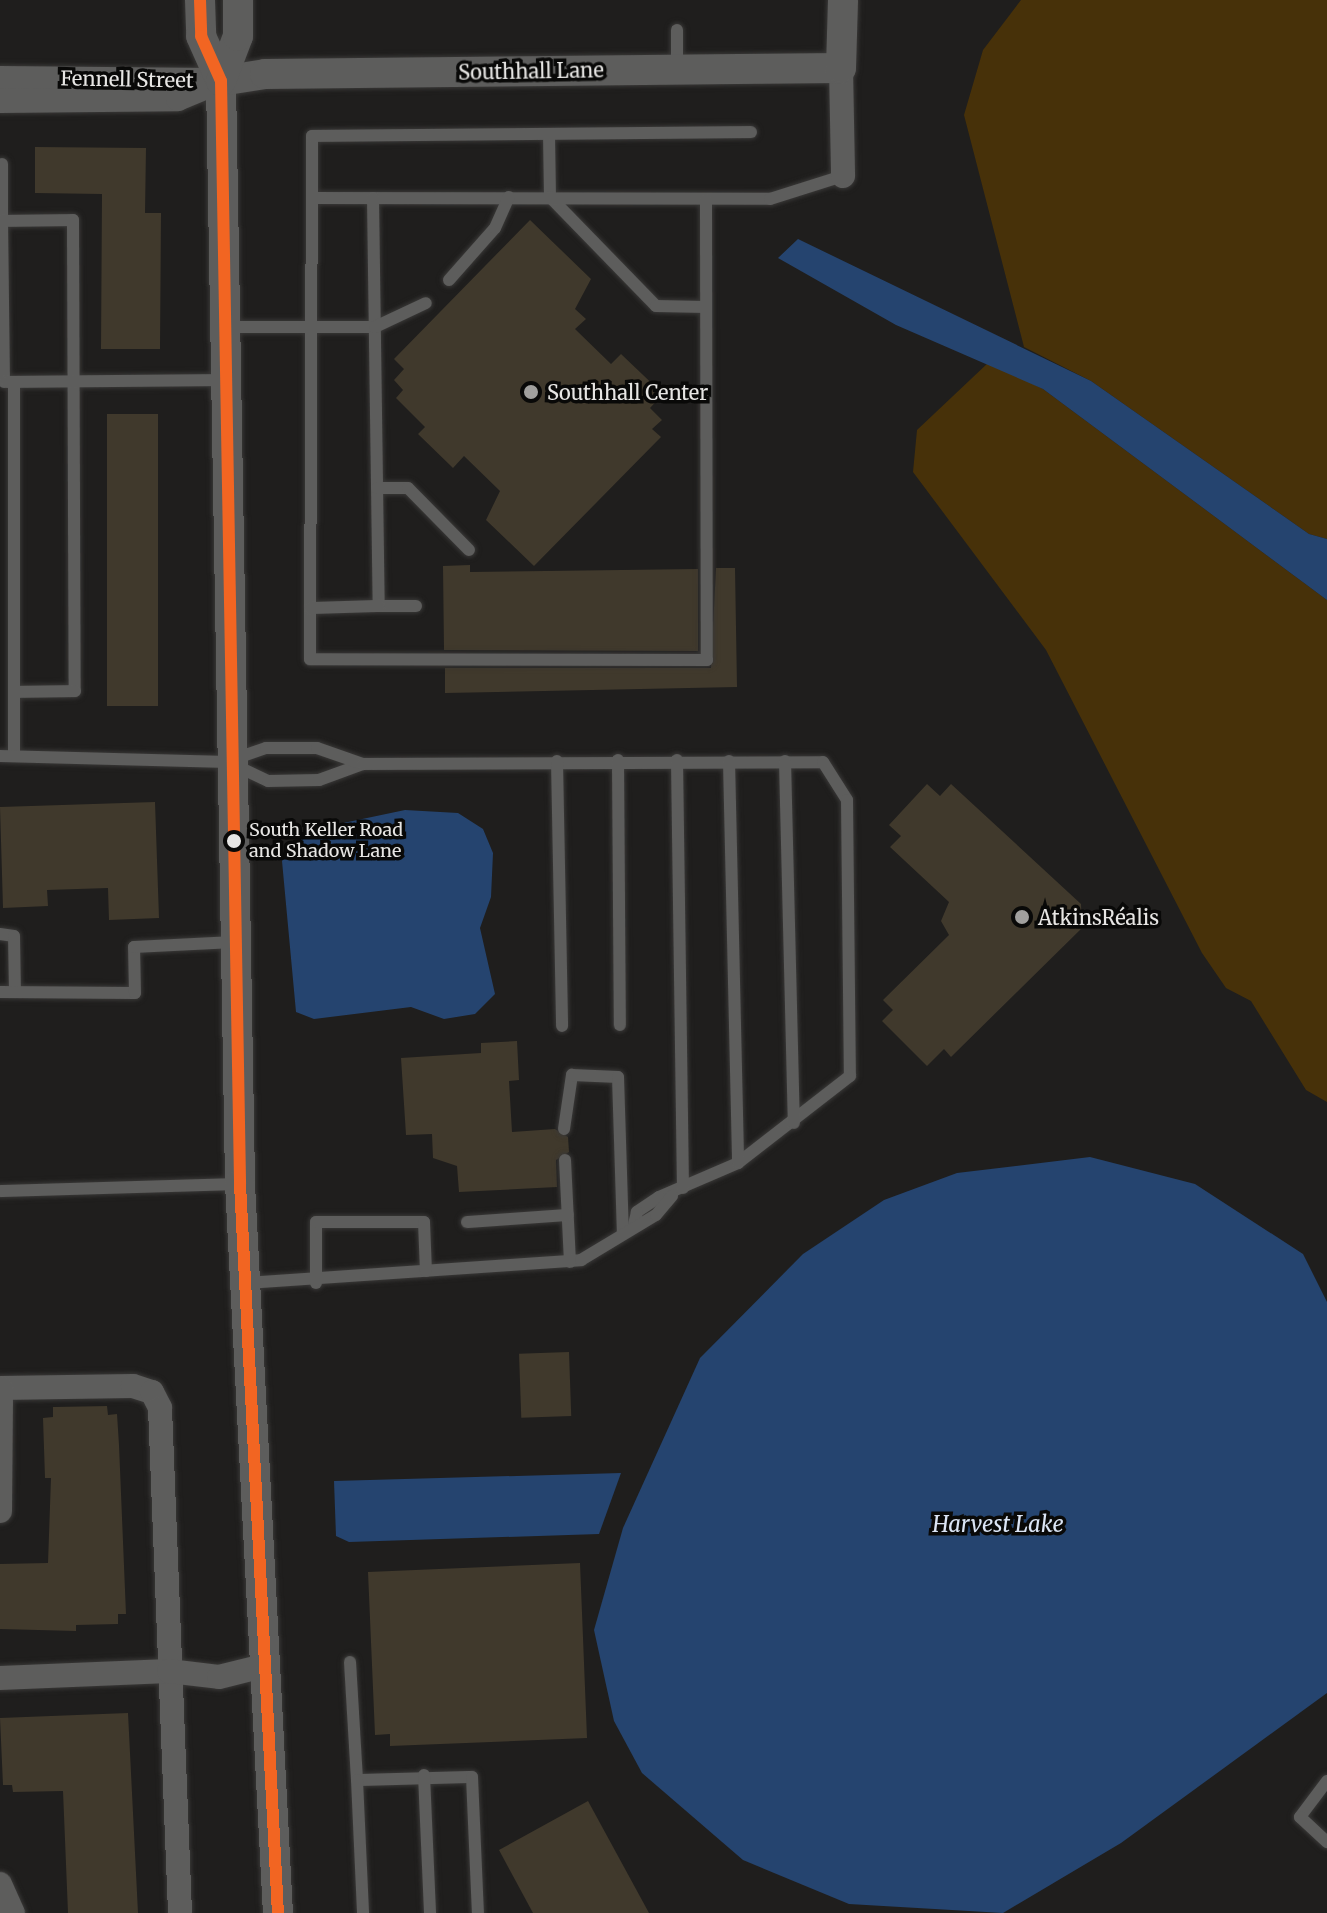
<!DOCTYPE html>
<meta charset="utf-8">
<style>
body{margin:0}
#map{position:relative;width:1327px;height:1913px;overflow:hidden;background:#1f1e1d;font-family:Merriweather,serif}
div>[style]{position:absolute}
.green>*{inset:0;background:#473109}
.water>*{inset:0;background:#25446f}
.building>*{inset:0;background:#40392c;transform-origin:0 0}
.roads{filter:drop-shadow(0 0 2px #393837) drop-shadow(0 0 2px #393837)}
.service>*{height:12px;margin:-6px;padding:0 6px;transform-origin:6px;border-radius:6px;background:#5d5d5c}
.minor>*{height:24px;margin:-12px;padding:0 12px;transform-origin:12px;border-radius:12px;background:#5d5d5c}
.tertiary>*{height:30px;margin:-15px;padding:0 15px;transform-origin:15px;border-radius:15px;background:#5d5d5c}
.bus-1>*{height:12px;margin:-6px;padding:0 6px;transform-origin:6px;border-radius:6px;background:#f26522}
.dots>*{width:22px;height:22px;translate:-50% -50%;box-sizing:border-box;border:4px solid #090908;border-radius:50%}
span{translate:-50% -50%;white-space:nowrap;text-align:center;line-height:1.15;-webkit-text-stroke:7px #090908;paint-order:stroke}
.bus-label{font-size:18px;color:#e7e6e4}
.left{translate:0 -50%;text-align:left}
.street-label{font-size:20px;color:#e7e6e4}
.poi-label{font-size:20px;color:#e7e6e4}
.water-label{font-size:22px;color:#dbe5f5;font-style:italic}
</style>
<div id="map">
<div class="green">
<i style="clip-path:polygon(1021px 0,1327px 0,1327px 539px,1309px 534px,1091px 381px,1024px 347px,964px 115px,983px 50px)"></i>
<i style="clip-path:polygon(989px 362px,1043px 389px,1327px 600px,1327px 1102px,1306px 1090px,1251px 1001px,1226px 988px,1202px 953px,1046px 650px,913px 472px,917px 430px)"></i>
</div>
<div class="water">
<i style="clip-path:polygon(798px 239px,1091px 381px,1309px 534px,1327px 539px,1327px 600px,1043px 389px,896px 325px,778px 258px)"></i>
<i style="clip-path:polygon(405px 810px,458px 813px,483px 829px,493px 853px,491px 897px,480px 928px,495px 994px,475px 1014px,444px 1019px,411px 1007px,314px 1019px,296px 1012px,282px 861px,299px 839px,329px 826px)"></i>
<i style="clip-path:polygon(1090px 1157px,1195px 1184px,1303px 1254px,1327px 1302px,1327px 1693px,1121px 1843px,1003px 1913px,849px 1904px,743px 1860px,642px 1773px,614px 1721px,594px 1630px,623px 1528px,700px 1358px,803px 1254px,884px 1200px,957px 1173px)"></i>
<i style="clip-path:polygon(621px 1473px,599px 1534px,349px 1542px,336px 1536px,334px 1481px)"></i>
</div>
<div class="building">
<i style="clip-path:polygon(35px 147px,146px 148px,145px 213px,161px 213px,160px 349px,101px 349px,102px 194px,35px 193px)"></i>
<i style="clip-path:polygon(530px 220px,591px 279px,575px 309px,586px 319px,575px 329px,611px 364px,621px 354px,663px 394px,650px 408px,662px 420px,652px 429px,661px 437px,534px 566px,486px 520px,500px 491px,464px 456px,453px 468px,418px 434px,425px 427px,396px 398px,403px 390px,394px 380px,404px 369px,394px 359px)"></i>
<i style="left:107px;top:414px;width:51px;height:292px"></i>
<i style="clip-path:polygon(470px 565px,470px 572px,698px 569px,698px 651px,444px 650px,443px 566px)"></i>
<i style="clip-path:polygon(716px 568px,735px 568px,737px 687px,445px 693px,445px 668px,711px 668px)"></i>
<i style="clip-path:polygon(927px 784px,940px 796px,951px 784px,1081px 904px,1082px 928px,951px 1057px,944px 1049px,927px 1066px,882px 1021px,893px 1010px,883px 1000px,949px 935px,941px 921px,949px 902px,890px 847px,901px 836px,889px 825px)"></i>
<i style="clip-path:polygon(155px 802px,159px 918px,109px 920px,108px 888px,47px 890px,48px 906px,3px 908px,0 807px)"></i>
<i style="clip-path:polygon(517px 1041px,519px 1080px,509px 1081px,512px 1132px,555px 1129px,568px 1137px,569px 1152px,556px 1160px,557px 1187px,459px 1192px,457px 1166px,433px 1158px,432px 1134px,406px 1135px,401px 1058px,481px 1053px,481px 1043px)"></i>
<i style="left:569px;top:1352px;width:64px;height:50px;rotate:88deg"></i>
<i style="clip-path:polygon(107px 1406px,108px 1415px,117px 1414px,119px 1445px,126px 1614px,118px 1614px,118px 1624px,76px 1625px,76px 1631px,0 1629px,0 1564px,48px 1563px,51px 1478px,45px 1478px,43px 1418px,53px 1417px,53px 1407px)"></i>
<i style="clip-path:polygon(580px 1563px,587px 1738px,390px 1746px,390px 1734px,375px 1735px,368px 1572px)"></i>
<i style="clip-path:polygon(128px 1713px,138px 1913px,68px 1913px,63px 1791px,13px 1792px,12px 1785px,3px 1785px,0 1718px)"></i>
<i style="clip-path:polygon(588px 1801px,649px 1913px,533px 1913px,499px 1850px)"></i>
</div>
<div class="roads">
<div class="service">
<i style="left:677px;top:30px;width:40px;rotate:90deg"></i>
<i style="left:549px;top:134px;width:63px;rotate:89.1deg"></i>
<i style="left:550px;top:197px;width:152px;rotate:45.8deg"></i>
<i style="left:656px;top:306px;width:50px;rotate:1.1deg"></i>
<i style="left:2px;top:164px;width:57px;rotate:90deg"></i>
<i style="left:312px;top:198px;width:458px;rotate:0.1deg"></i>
<i style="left:770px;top:199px;width:77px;rotate:-17.5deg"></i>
<i style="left:373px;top:198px;width:408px;rotate:89.2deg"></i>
<i style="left:379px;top:606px;width:37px"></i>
<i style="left:706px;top:200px;width:460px;rotate:89.9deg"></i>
<i style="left:707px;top:660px;width:397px;rotate:-179.9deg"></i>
<i style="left:310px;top:659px;width:523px;rotate:-89.78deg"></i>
<i style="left:312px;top:136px;width:439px;rotate:-0.5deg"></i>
<i style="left:449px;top:280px;width:69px;rotate:-48.5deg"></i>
<i style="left:495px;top:228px;width:34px;rotate:-66deg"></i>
<i style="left:226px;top:327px;width:149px"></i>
<i style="left:375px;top:327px;width:56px;rotate:-25.2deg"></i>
<i style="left:4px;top:382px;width:161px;rotate:-90.7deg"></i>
<i style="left:2px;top:221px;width:71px;rotate:-0.8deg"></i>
<i style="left:73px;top:220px;width:471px;rotate:89.8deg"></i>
<i style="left:75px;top:691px;width:61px;rotate:179.1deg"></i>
<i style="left:7px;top:382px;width:216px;rotate:-0.5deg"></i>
<i style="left:377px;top:488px;width:31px"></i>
<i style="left:408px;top:488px;width:87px;rotate:45.5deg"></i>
<i style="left:310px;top:608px;width:69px;rotate:-1.7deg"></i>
<i style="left:14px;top:755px;width:373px;rotate:-90deg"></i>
<i style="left:0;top:756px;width:228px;rotate:1.5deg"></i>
<i style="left:228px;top:762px;width:44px;rotate:25.4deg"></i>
<i style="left:268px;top:781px;width:51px;rotate:-1.1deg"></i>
<i style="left:319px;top:780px;width:47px;rotate:-20deg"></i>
<i style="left:234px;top:759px;width:34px;rotate:-19deg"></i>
<i style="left:266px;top:748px;width:51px"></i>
<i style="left:317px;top:748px;width:49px;rotate:19.2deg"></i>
<i style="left:363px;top:764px;width:460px;rotate:-0.2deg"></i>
<i style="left:823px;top:762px;width:45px;rotate:57.7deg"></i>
<i style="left:847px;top:800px;width:276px;rotate:89.4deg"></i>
<i style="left:850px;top:1076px;width:142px;rotate:142.2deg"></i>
<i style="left:738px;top:1163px;width:86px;rotate:156.7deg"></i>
<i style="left:659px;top:1197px;width:27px;rotate:146deg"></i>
<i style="left:637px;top:1212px;width:12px;rotate:104deg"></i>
<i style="left:618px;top:760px;width:265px;rotate:89.6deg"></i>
<i style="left:677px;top:760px;width:428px;rotate:89.2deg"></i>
<i style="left:557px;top:761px;width:265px;rotate:88.9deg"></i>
<i style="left:729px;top:761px;width:402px;rotate:88.7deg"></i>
<i style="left:785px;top:761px;width:362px;rotate:88.6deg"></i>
<i style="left:0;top:934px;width:14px;rotate:8deg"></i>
<i style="left:14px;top:936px;width:56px;rotate:89deg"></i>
<i style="left:0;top:992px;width:135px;rotate:0.4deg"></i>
<i style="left:135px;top:993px;width:46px;rotate:-91.2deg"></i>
<i style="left:134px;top:947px;width:100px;rotate:-2.9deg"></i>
<i style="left:564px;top:1129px;width:55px;rotate:-81.6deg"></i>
<i style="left:572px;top:1075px;width:46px;rotate:2.5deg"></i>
<i style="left:618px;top:1077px;width:156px;rotate:88.2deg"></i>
<i style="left:565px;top:1160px;width:102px;rotate:87.2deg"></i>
<i style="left:0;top:1191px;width:240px;rotate:-1.7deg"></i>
<i style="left:467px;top:1222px;width:101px;rotate:-4deg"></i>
<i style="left:245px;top:1283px;width:337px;rotate:-3.9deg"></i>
<i style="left:581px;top:1260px;width:87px;rotate:-31deg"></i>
<i style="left:656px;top:1215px;width:25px;rotate:-50deg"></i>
<i style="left:316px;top:1283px;width:61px;rotate:-90deg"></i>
<i style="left:316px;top:1222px;width:108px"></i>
<i style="left:424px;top:1222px;width:49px;rotate:87.7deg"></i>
<i style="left:350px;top:1662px;width:118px;rotate:86.6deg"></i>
<i style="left:357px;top:1780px;width:115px;rotate:-1.5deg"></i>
<i style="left:472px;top:1777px;width:136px;rotate:87.5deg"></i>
<i style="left:424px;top:1775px;width:138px;rotate:87.5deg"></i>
<i style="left:357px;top:1780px;width:133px;rotate:87.4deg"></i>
<i style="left:1327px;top:1781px;width:45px;rotate:126.9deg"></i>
<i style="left:1300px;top:1817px;width:37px;rotate:43deg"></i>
</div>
<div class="minor">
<i style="left:841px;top:68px;width:108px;rotate:88.9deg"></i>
<i style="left:0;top:78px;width:215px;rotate:0.5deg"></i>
<i style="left:0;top:101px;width:178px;rotate:-0.6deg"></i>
<i style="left:178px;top:99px;width:47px;rotate:-22.7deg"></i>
<i style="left:0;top:1388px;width:133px;rotate:-0.9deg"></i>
<i style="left:133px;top:1386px;width:20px;rotate:18deg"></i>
<i style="left:152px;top:1392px;width:18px;rotate:63deg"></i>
<i style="left:160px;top:1408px;width:505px;rotate:87.73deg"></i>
<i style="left:0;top:1511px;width:123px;rotate:-89.5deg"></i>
<i style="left:0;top:1678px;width:169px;rotate:-2.4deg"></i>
<i style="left:169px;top:1671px;width:50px;rotate:6.8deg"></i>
<i style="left:219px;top:1677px;width:45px;rotate:-14deg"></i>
<i style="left:0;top:1884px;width:32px;rotate:66deg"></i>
</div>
<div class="tertiary">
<i style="left:200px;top:0;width:36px;rotate:88deg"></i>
<i style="left:201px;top:36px;width:49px;rotate:66deg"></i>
<i style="left:221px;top:81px;width:1103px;rotate:89.01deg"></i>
<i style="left:240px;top:1184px;width:730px;rotate:87.02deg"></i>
<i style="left:221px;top:81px;width:45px;rotate:-9deg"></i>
<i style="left:265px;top:74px;width:576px;rotate:-0.6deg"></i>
<i style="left:841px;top:68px;width:68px;rotate:-88.3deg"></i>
<i style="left:221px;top:81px;width:48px;rotate:-69.3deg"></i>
<i style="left:238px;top:36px;width:36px;rotate:-90deg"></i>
</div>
</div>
<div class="bus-1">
<i style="left:200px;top:0;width:36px;rotate:88deg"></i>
<i style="left:201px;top:36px;width:49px;rotate:66deg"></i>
<i style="left:221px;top:81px;width:1103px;rotate:89.01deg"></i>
<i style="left:240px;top:1184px;width:730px;rotate:87.02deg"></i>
</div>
<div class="dots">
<i style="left:531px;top:392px;background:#a1a09e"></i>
<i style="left:234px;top:841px;background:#e7e6e4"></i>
<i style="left:1022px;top:917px;background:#a1a09e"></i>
</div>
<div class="bus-label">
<span class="left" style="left:249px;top:841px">South Keller Road<br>and Shadow Lane</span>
</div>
<div class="street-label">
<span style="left:531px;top:71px;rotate:-1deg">Southhall Lane</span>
<span style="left:127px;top:79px;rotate:1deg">Fennell Street</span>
</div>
<div class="poi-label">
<span class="left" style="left:547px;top:392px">Southhall Center</span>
<span class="left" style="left:1038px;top:917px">AtkinsRéalis</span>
</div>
<div class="water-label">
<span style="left:998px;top:1525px">Harvest Lake</span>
</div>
</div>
